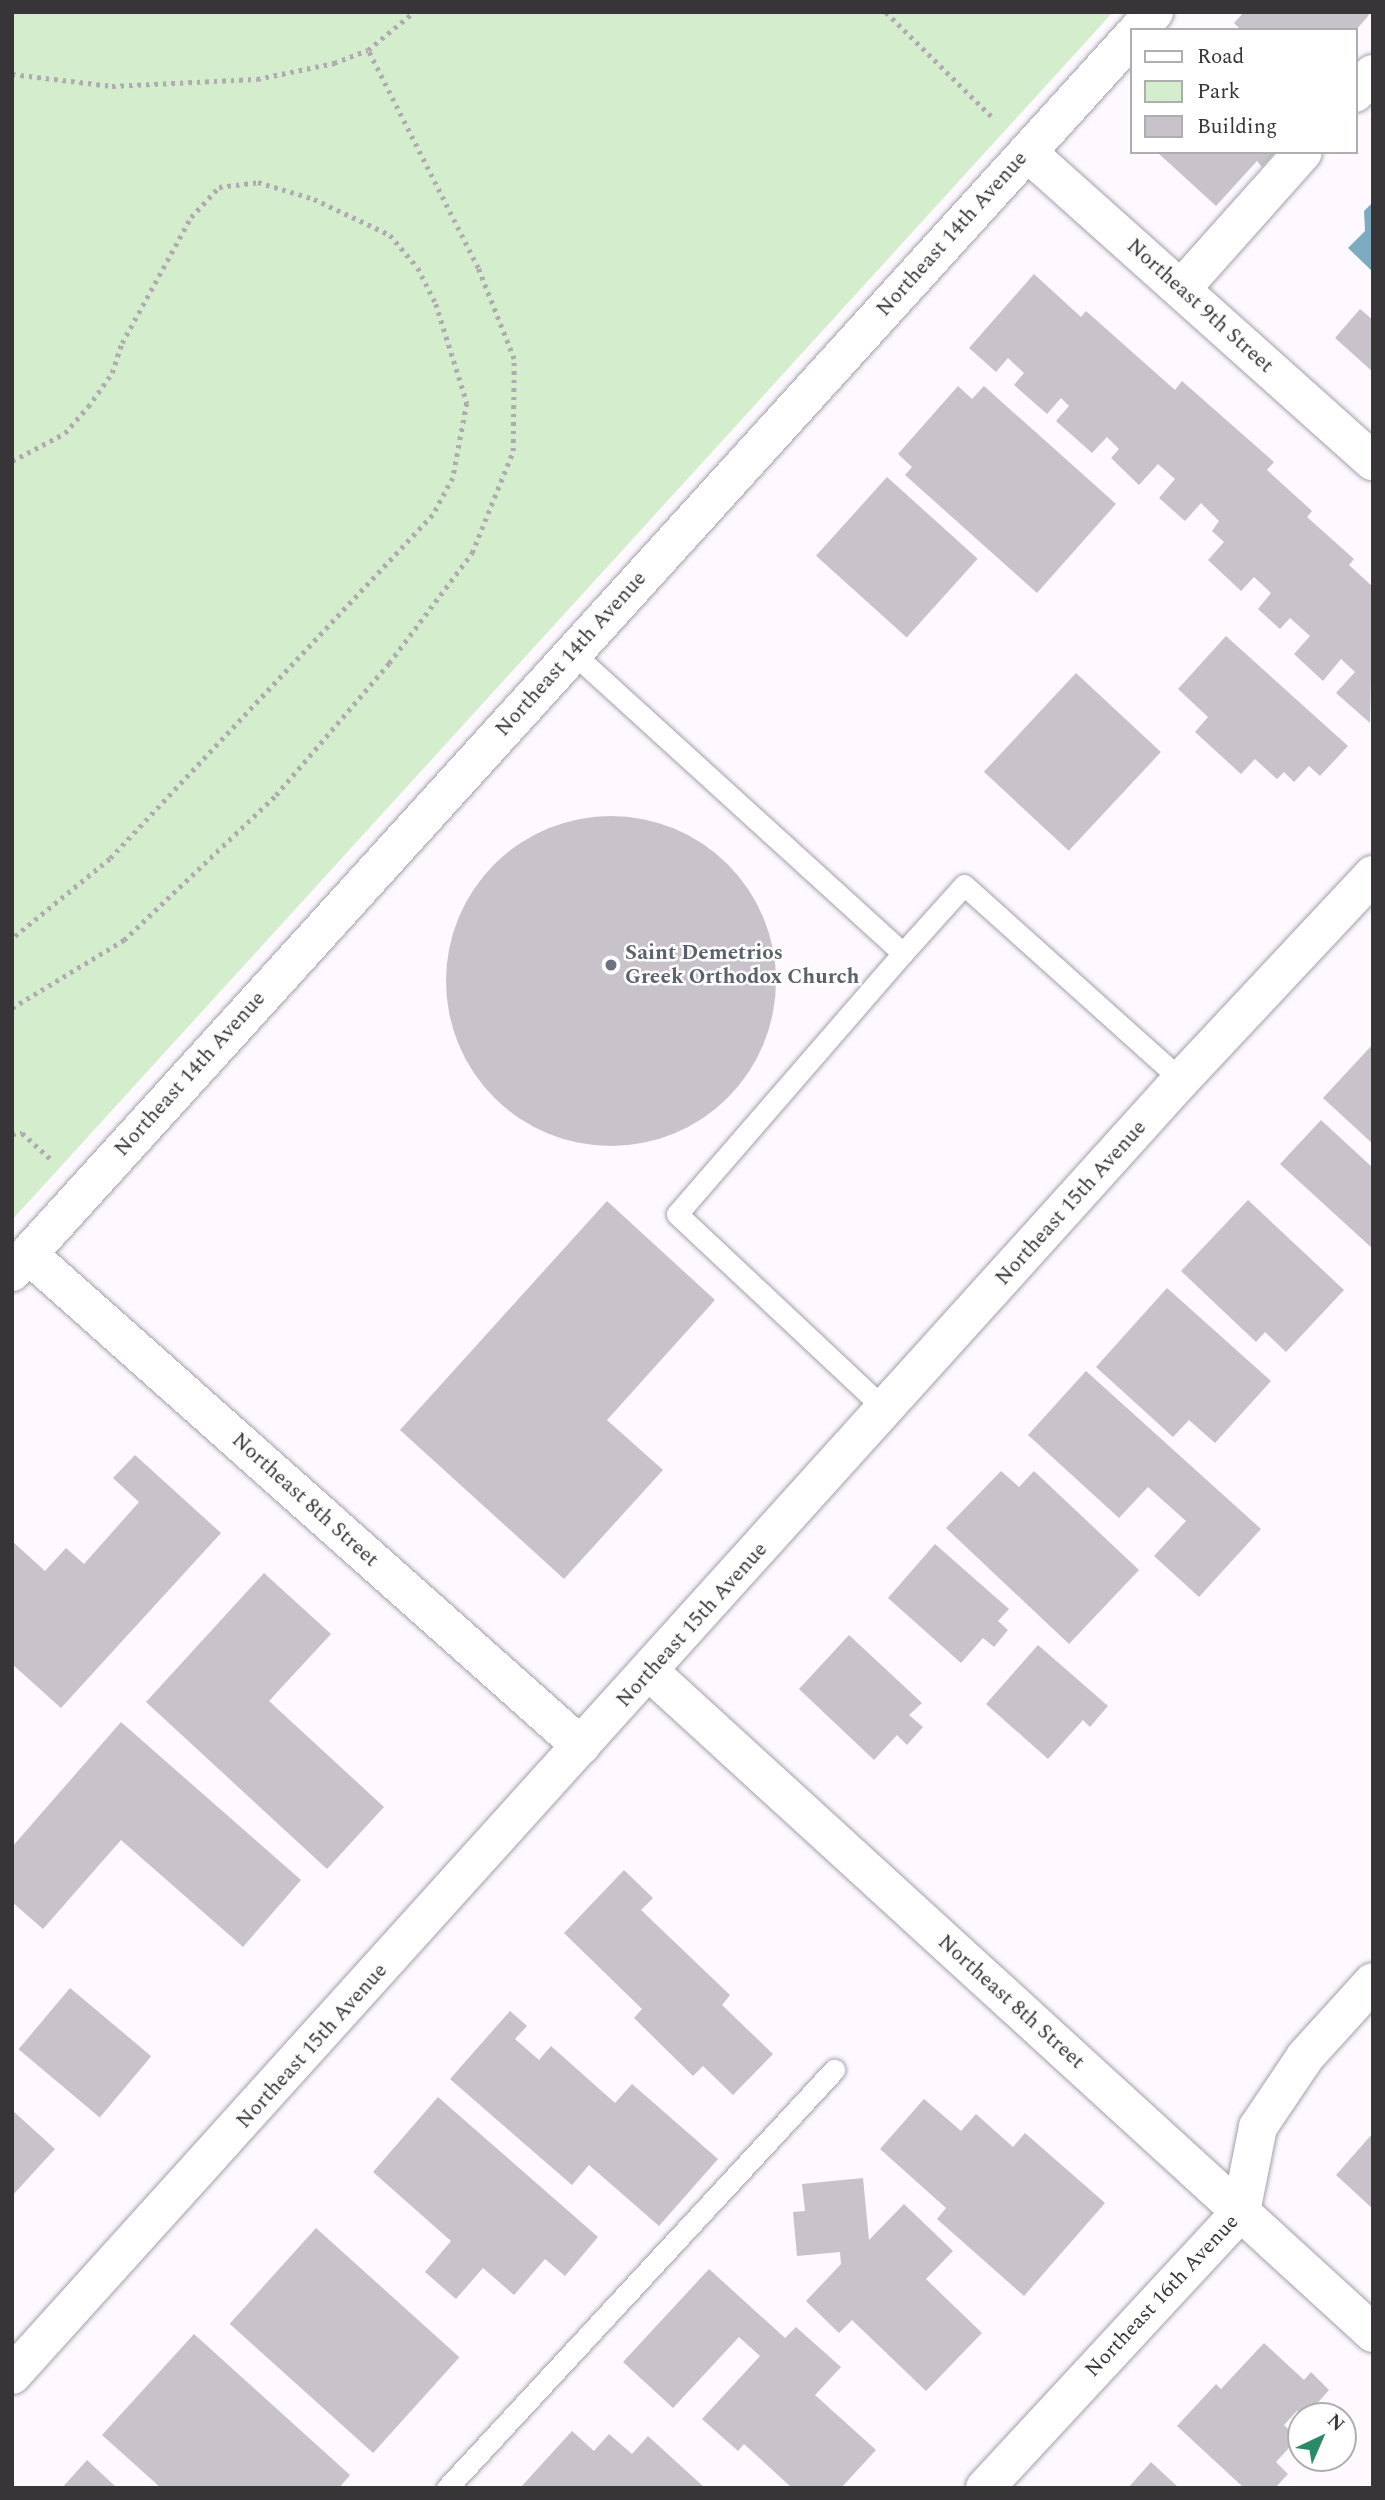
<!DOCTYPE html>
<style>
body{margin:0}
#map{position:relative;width:1385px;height:2500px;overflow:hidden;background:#fdf9ff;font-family:Spectral,serif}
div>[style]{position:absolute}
.green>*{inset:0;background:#d4edcc}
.water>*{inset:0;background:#7dacc1}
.building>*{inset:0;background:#c8c2cb;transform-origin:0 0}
.round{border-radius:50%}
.path>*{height:4.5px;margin-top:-2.25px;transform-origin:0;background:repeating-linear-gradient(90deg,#afabb0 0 3.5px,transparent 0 8.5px)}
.roads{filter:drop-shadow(0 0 2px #a59fa8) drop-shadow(0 0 2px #a59fa8)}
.service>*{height:21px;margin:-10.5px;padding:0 10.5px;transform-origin:10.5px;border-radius:10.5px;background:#fff}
.minor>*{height:38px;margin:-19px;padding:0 19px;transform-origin:19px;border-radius:19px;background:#fff}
.tertiary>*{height:38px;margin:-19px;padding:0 19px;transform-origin:19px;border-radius:19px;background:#fff}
.dots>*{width:19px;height:19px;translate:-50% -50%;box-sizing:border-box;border:4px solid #fff;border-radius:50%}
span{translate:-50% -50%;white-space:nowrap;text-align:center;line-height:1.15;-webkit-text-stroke:5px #fff;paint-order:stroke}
.street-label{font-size:21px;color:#373538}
.worship-label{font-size:21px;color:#5b616d;font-weight:700}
.left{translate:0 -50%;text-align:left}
.frame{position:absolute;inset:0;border:14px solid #373538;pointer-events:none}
.legend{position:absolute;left:1130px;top:28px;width:228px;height:126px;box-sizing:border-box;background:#fff;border:2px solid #afaeaf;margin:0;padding:9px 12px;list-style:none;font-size:21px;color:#373538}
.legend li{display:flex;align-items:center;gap:14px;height:35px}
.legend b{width:35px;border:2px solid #afaeaf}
.north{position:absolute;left:1287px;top:2402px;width:70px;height:70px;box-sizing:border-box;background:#fff;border:2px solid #afaeaf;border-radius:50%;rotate:44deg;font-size:19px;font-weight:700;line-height:28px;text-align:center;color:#373538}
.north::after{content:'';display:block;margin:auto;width:24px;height:32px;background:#2a8c66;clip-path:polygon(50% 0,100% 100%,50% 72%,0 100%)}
</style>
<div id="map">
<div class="green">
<i style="clip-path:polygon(12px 12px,1113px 12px,12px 1220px)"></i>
</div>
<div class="water">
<i style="clip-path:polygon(1373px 202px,1373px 272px,1348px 248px,1365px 231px,1364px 211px)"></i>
</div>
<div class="building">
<i style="clip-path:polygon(1244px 12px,1365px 12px,1369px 15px,1356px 30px,1241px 30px,1234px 23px)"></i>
<i style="clip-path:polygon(1157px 152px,1275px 152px,1262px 167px,1257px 161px,1216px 206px)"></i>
<i style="clip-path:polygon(1034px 274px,1081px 317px,1086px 311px,1175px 390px,1182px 381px,1274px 462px,1267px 470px,1312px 511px,1307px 517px,1354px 559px,1349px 565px,1373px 587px,1370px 723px,1336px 693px,1355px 672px,1341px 659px,1323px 681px,1294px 654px,1310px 636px,1290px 618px,1280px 629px,1258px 609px,1271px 593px,1254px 577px,1241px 591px,1208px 560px,1224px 542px,1212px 531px,1219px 521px,1201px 503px,1185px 521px,1159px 498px,1175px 479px,1158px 464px,1139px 485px,1111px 458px,1119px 449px,1107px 437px,1092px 453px,1056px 421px,1069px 406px,1061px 398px,1047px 414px,1014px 385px,1024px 373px,1008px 358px,996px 372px,969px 348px)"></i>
<i style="clip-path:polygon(1360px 309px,1373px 320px,1373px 372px,1335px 338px)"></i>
<i style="clip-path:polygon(958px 386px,972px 399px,984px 386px,1116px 504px,1037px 593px,905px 475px,912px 467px,898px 454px)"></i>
<i style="left:887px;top:477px;width:122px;height:106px;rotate:42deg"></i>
<i style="clip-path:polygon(1226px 636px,1348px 746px,1320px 776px,1309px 766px,1294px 782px,1284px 772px,1277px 779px,1255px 759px,1241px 774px,1195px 732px,1208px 717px,1178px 689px)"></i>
<i style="left:1076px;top:673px;width:116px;height:135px;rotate:43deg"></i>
<i class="round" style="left:446px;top:816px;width:330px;height:330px"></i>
<i style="clip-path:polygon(1373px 1044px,1373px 1144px,1323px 1098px)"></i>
<i style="clip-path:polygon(1321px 1120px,1373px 1168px,1373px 1249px,1280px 1164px)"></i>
<i style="clip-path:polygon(1248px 1200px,1344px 1290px,1286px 1352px,1265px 1332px,1256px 1342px,1181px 1271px)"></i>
<i style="clip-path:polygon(607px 1201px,715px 1300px,607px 1420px,663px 1470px,564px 1579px,400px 1430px)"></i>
<i style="clip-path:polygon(1167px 1288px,1271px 1381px,1215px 1443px,1189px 1420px,1173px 1437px,1096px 1367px)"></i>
<i style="clip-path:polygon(1086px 1371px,1261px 1529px,1199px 1597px,1154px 1556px,1186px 1521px,1148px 1487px,1119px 1518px,1028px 1435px)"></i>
<i style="clip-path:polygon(135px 1455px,221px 1533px,61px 1708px,12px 1664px,12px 1541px,45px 1571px,66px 1548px,84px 1564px,139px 1502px,113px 1478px)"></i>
<i style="clip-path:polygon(1001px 1471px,1019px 1487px,1034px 1471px,1139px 1570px,1069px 1644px,946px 1528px)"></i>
<i style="clip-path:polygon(935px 1544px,1009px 1609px,998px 1621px,1008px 1630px,994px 1647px,983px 1638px,961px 1663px,888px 1598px)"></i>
<i style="clip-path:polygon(264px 1573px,331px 1634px,269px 1701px,384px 1807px,327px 1869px,146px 1702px)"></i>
<i style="clip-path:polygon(849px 1635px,922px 1703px,909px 1715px,923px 1727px,907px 1745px,897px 1735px,874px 1760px,799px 1689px)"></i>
<i style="clip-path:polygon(1038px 1645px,1108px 1706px,1090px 1727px,1083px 1720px,1048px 1759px,986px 1704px)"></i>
<i style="clip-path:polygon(121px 1722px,301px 1880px,243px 1947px,121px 1840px,43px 1929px,12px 1902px,12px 1847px)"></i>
<i style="clip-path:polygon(624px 1870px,653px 1898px,641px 1910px,730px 1995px,722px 2005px,773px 2054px,733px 2095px,703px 2066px,693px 2076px,634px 2018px,642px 2009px,564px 1933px)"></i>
<i style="left:70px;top:1988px;width:106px;height:80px;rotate:40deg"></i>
<i style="clip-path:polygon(510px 2011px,527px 2026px,515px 2039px,539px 2060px,551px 2046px,615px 2103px,632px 2084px,718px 2159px,659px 2226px,589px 2165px,572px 2185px,450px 2079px)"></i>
<i style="clip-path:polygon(438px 2097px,598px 2237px,565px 2276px,545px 2259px,514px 2295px,483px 2268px,456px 2299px,425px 2272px,451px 2241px,373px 2172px)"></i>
<i style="clip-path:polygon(924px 2099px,961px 2131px,976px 2114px,1013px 2147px,1025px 2133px,1105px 2203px,1024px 2296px,937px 2219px,946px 2208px,880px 2149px)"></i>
<i style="clip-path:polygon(12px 2110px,55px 2149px,12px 2196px)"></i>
<i style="clip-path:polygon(1373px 2133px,1373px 2209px,1336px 2175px)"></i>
<i style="clip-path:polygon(863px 2178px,869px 2240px,904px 2204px,953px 2251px,926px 2279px,982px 2333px,926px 2391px,852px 2320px,839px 2333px,806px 2301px,841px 2264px,840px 2252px,797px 2256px,793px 2212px,805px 2211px,802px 2184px)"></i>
<i style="left:316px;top:2228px;width:193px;height:129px;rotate:42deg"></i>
<i style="clip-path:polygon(709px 2269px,785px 2338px,796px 2327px,841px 2367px,815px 2395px,876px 2450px,841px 2488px,792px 2488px,744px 2444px,738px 2451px,702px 2419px,760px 2356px,739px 2337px,673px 2408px,623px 2362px)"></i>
<i style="clip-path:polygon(194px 2334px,350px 2475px,339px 2488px,161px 2488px,102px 2435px)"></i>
<i style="clip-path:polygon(1264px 2343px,1304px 2380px,1311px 2372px,1329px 2390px,1306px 2416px,1297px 2411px,1284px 2425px,1298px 2438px,1276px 2462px,1288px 2474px,1275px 2488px,1244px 2488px,1177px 2426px,1216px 2384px,1221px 2389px)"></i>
<i style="clip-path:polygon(572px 2431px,594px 2451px,609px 2434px,632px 2454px,648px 2436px,705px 2488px,520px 2488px)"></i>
<i style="clip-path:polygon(87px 2460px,117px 2488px,62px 2488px)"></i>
<i style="clip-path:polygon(1151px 2462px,1179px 2488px,1128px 2488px)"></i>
</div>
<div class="path">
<i style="left:886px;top:12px;width:152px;rotate:44.7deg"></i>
<i style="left:12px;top:74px;width:101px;rotate:6.8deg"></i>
<i style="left:112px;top:86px;width:145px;rotate:-2.8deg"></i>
<i style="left:257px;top:79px;width:79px;rotate:-11.7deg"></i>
<i style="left:334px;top:63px;width:36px;rotate:-21deg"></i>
<i style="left:368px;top:50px;width:60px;rotate:-39.6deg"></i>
<i style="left:12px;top:461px;width:60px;rotate:-27.8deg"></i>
<i style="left:65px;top:433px;width:35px;rotate:-49deg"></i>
<i style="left:88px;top:407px;width:42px;rotate:-54.8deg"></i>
<i style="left:112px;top:373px;width:32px;rotate:-72deg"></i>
<i style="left:122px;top:343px;width:144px;rotate:-61.3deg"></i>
<i style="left:191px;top:217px;width:41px;rotate:-47deg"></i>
<i style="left:219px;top:187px;width:39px;rotate:-7deg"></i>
<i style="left:258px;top:182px;width:59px;rotate:16.9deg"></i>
<i style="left:314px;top:199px;width:84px;rotate:25.3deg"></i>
<i style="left:390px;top:235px;width:43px;rotate:49.7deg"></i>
<i style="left:418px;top:268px;width:40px;rotate:63.4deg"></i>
<i style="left:436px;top:304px;width:104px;rotate:72.6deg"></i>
<i style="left:467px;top:403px;width:76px;rotate:100.6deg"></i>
<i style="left:453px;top:478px;width:42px;rotate:118.4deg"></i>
<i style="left:433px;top:515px;width:472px;rotate:133.2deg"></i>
<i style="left:110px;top:859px;width:127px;rotate:140.8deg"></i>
<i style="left:12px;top:1008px;width:131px;rotate:-31.3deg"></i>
<i style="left:124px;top:940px;width:210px;rotate:-43.6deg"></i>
<i style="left:276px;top:795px;width:174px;rotate:-49.4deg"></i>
<i style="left:389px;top:663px;width:138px;rotate:-53deg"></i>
<i style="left:472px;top:553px;width:110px;rotate:-68.1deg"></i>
<i style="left:513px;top:451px;width:92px;rotate:-89.4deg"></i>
<i style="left:514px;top:359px;width:98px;rotate:-111.6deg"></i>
<i style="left:478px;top:268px;width:244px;rotate:-116.8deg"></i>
<i style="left:12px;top:1134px;width:10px;rotate:-6deg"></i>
<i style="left:22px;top:1133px;width:42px;rotate:42.1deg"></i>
</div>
<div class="roads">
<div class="service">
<i style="left:573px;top:653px;width:446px;rotate:42.3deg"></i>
<i style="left:903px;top:953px;width:345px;rotate:130.9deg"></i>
<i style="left:677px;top:1214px;width:287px;rotate:43.2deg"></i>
<i style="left:903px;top:953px;width:91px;rotate:-48.1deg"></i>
<i style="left:964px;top:885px;width:292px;rotate:41.9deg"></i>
<i style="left:447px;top:2488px;width:570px;rotate:-47.21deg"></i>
</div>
<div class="minor">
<i style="left:1355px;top:93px;width:26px;rotate:-47deg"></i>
<i style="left:1027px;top:152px;width:464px;rotate:41.8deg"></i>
<i style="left:1181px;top:289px;width:183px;rotate:-48.3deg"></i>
<i style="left:28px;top:1254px;width:740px;rotate:41.66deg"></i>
<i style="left:650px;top:1672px;width:980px;rotate:42.43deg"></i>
<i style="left:12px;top:2375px;width:1745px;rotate:-47.93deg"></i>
<i style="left:1181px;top:1080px;width:281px;rotate:-46.9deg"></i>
<i style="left:985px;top:2488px;width:376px;rotate:-47.2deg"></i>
<i style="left:1241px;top:2212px;width:87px;rotate:-78.7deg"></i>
<i style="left:1258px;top:2127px;width:84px;rotate:-56.1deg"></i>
<i style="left:1305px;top:2057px;width:101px;rotate:-47.8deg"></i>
</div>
<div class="tertiary">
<i style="left:1138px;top:30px;width:24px;rotate:-48deg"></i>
<i style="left:12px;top:1272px;width:1666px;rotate:-47.8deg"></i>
</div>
</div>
<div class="dots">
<i style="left:611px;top:965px;background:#6b7280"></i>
</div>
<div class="street-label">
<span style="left:952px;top:234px;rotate:-48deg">Northeast 14th Avenue</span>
<span style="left:1200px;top:306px;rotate:42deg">Northeast 9th Street</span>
<span style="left:571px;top:654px;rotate:-48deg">Northeast 14th Avenue</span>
<span style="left:190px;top:1074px;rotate:-48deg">Northeast 14th Avenue</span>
<span style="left:1071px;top:1203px;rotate:-48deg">Northeast 15th Avenue</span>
<span style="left:305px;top:1500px;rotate:42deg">Northeast 8th Street</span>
<span style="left:692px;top:1625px;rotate:-48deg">Northeast 15th Avenue</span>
<span style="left:1011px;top:2002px;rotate:42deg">Northeast 8th Street</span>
<span style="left:312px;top:2046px;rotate:-48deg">Northeast 15th Avenue</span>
<span style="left:1162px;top:2296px;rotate:-47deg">Northeast 16th Avenue</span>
</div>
<div class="worship-label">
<span class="left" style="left:625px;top:965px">Saint Demetrios<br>Greek Orthodox Church</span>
</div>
<div class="frame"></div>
<ul class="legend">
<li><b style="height:9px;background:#fff"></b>Road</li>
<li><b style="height:19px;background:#d4edcc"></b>Park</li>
<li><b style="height:19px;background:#c8c2cb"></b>Building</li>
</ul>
<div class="north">N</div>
</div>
